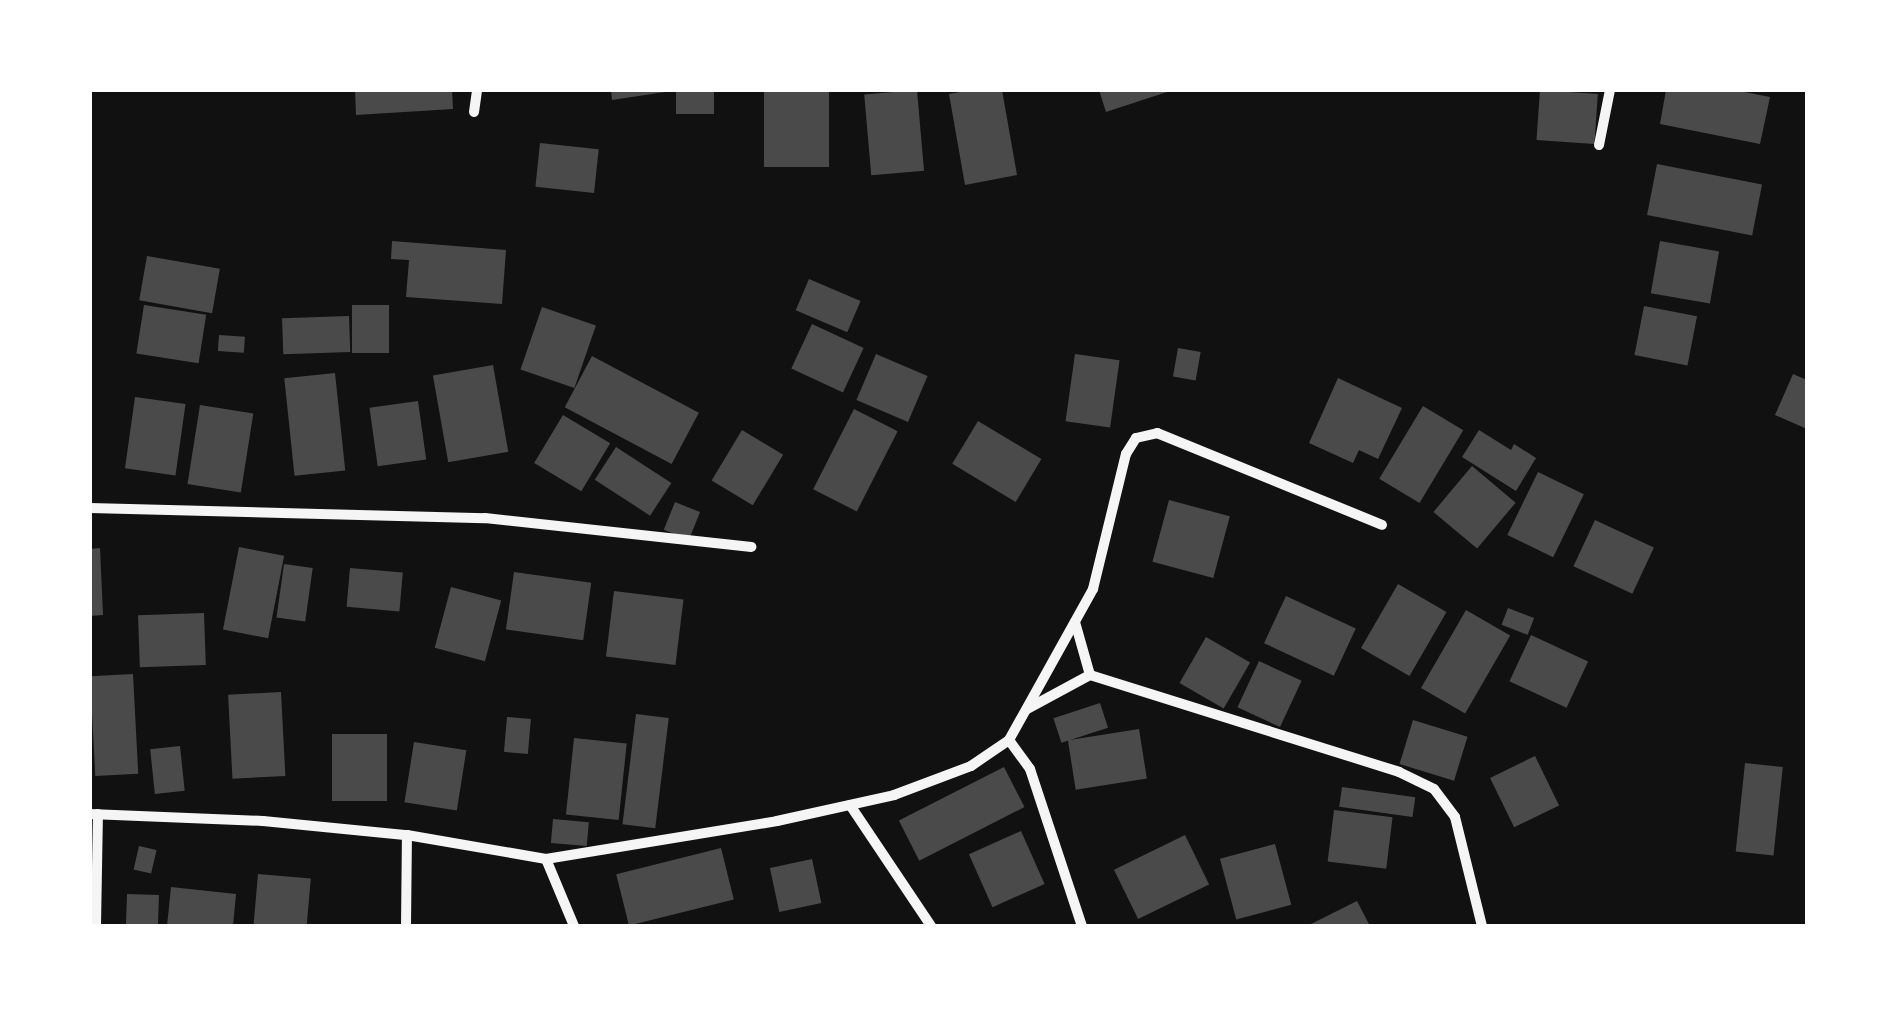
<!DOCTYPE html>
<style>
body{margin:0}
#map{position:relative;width:1897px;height:1016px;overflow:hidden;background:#111;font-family:Jost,sans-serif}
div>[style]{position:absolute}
.building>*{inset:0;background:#4a4a4a;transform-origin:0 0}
.minor>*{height:10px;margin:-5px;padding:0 5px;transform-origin:5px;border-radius:5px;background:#f5f5f5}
span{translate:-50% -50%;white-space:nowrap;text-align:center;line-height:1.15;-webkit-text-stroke:10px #fff;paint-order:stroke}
.frame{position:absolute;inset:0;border:92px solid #fff;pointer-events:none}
</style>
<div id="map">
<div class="building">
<i style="clip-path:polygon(355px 90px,452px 90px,453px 109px,356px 115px)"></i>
<i style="clip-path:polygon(611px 90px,665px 90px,665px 92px,612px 100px)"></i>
<i style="left:676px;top:90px;width:38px;height:24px"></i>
<i style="left:764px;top:90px;width:65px;height:77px"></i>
<i style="left:917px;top:90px;width:81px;height:53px;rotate:85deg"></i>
<i style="clip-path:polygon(971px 90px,1002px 90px,1017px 175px,965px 185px,949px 94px)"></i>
<i style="clip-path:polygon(1099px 90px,1170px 90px,1170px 91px,1106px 112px)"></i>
<i style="left:1540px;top:90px;width:58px;height:50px;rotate:4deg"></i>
<i style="clip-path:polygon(1666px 90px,1734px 90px,1770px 97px,1760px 144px,1660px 124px)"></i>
<i style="left:540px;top:143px;width:59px;height:44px;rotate:6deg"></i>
<i style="left:1657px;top:164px;width:107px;height:52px;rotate:11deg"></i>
<i style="clip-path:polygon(392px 241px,506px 250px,502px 304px,406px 297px,409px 260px,391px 259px)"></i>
<i style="left:1660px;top:241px;width:60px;height:53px;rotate:10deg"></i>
<i style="left:147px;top:256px;width:74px;height:45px;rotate:10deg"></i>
<i style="left:809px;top:279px;width:56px;height:34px;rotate:23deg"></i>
<i style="left:144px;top:305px;width:63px;height:49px;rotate:9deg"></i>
<i style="left:352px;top:305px;width:37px;height:48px"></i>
<i style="left:1644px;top:306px;width:54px;height:50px;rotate:11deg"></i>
<i style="left:542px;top:307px;width:57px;height:66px;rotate:19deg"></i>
<i style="left:349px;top:316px;width:36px;height:67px;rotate:88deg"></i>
<i style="left:812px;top:324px;width:57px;height:49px;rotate:25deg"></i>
<i style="left:219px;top:335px;width:26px;height:16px;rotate:4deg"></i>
<i style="left:1178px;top:348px;width:23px;height:29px;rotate:10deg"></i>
<i style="left:876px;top:354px;width:56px;height:50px;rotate:23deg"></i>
<i style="left:1075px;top:354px;width:45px;height:68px;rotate:8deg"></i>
<i style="left:592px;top:356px;width:121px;height:58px;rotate:28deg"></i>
<i style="left:493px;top:365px;width:88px;height:61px;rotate:80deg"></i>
<i style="left:335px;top:373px;width:98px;height:51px;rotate:84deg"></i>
<i style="clip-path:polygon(1793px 374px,1807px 380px,1807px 429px,1775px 415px)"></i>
<i style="clip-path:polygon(1338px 378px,1402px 408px,1378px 459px,1359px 450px,1353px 463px,1309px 443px)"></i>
<i style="left:135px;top:397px;width:51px;height:72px;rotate:8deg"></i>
<i style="left:418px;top:401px;width:59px;height:49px;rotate:82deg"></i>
<i style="left:200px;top:405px;width:54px;height:80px;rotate:9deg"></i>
<i style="left:1423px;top:406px;width:47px;height:85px;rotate:31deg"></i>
<i style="left:854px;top:409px;width:49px;height:90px;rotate:27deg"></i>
<i style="left:563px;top:415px;width:55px;height:56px;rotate:31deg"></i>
<i style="left:978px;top:421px;width:74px;height:50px;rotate:31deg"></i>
<i style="left:742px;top:430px;width:48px;height:59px;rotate:31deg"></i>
<i style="clip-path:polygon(1479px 430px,1511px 450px,1514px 444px,1536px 458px,1516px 491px,1462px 457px)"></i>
<i style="left:616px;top:447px;width:66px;height:39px;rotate:33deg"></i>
<i style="left:1472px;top:466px;width:57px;height:60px;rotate:40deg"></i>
<i style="left:1538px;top:472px;width:51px;height:70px;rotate:26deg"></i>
<i style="left:1169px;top:500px;width:63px;height:64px;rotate:15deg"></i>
<i style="left:675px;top:502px;width:27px;height:30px;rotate:22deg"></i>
<i style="left:1595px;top:520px;width:65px;height:51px;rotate:25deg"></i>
<i style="left:239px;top:547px;width:46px;height:84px;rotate:11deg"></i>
<i style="clip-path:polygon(100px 548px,103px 615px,90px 616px,90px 549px)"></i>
<i style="left:284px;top:564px;width:29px;height:54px;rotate:8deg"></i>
<i style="left:350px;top:568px;width:53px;height:39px;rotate:5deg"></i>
<i style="left:514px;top:572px;width:78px;height:58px;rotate:8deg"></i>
<i style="left:1398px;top:584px;width:56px;height:74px;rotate:30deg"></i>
<i style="left:451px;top:587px;width:52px;height:63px;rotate:15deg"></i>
<i style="left:614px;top:591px;width:70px;height:66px;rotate:7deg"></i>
<i style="left:1286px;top:596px;width:77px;height:52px;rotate:25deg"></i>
<i style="left:1508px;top:608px;width:28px;height:18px;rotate:21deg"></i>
<i style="left:1466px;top:610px;width:51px;height:90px;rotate:30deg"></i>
<i style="left:204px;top:613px;width:52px;height:66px;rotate:88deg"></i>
<i style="left:1531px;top:635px;width:63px;height:51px;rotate:25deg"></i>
<i style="left:1206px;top:637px;width:51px;height:53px;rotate:30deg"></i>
<i style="left:1259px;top:661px;width:47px;height:51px;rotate:25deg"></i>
<i style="left:133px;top:674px;width:100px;height:43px;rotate:87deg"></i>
<i style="left:281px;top:692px;width:84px;height:53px;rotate:87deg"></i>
<i style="left:1100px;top:703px;width:26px;height:49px;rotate:72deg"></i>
<i style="left:636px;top:714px;width:33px;height:111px;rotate:7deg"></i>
<i style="left:507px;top:717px;width:24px;height:35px;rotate:5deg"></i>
<i style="left:1413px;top:720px;width:57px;height:46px;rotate:17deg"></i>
<i style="left:1139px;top:729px;width:50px;height:72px;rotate:81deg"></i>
<i style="left:332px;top:734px;width:55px;height:67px"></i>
<i style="left:574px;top:738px;width:53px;height:77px;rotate:6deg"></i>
<i style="left:414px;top:742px;width:53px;height:61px;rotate:9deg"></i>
<i style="left:180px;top:746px;width:45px;height:30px;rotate:84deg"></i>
<i style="left:1535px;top:756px;width:55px;height:50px;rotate:64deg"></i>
<i style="left:1745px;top:763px;width:38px;height:89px;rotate:6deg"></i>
<i style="left:1004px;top:767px;width:45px;height:118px;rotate:63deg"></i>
<i style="left:1342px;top:787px;width:74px;height:20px;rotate:8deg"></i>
<i style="left:1334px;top:810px;width:59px;height:52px;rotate:7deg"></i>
<i style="left:553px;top:819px;width:36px;height:24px;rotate:5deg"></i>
<i style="left:1021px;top:831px;width:58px;height:57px;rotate:66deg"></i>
<i style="left:1185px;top:835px;width:55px;height:79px;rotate:64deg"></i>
<i style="left:1275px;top:844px;width:63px;height:57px;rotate:75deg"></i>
<i style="left:139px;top:846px;width:18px;height:24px;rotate:13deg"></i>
<i style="left:721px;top:848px;width:53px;height:108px;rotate:76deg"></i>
<i style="left:812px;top:859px;width:45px;height:43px;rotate:78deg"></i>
<i style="left:258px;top:874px;width:53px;height:52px;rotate:5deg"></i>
<i style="clip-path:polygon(171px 887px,236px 894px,233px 926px,167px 926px)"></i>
<i style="left:127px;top:894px;width:32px;height:32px;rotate:2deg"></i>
<i style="clip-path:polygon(1357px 901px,1370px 926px,1307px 926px)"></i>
</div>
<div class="minor">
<i style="left:474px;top:112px;width:22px;rotate:-82deg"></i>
<i style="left:1599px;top:145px;width:56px;rotate:-78.7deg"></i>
<i style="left:90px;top:508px;width:395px;rotate:1.5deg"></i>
<i style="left:485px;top:518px;width:268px;rotate:6.2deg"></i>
<i style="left:1075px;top:622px;width:55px;rotate:74.2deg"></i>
<i style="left:1027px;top:709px;width:72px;rotate:-28.4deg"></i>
<i style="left:1090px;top:675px;width:324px;rotate:17.4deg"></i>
<i style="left:1399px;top:772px;width:39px;rotate:26deg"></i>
<i style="left:1434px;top:789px;width:35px;rotate:53deg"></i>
<i style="left:1455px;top:817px;width:112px;rotate:76.1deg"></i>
<i style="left:1009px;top:740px;width:36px;rotate:54deg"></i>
<i style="left:1030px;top:769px;width:165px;rotate:71.7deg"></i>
<i style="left:850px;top:805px;width:146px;rotate:56.2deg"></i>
<i style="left:90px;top:814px;width:173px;rotate:2.3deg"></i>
<i style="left:263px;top:821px;width:145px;rotate:5.6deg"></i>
<i style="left:407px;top:835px;width:141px;rotate:9.8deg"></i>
<i style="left:546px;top:859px;width:234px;rotate:-9.3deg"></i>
<i style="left:777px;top:821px;width:120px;rotate:-12.5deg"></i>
<i style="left:894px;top:795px;width:82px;rotate:-20.6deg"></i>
<i style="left:971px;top:766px;width:46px;rotate:-34.4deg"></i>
<i style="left:1009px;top:740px;width:173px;rotate:-60.9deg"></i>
<i style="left:1093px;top:589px;width:139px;rotate:-76.3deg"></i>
<i style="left:1126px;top:454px;width:19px;rotate:-58deg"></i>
<i style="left:1136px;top:438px;width:22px;rotate:-13deg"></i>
<i style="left:1157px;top:433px;width:243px;rotate:22.2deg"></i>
<i style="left:546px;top:859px;width:73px;rotate:67.3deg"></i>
<i style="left:96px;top:926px;width:112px;rotate:-89deg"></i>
<i style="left:406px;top:926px;width:91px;rotate:-89.4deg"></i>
</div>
<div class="frame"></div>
</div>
